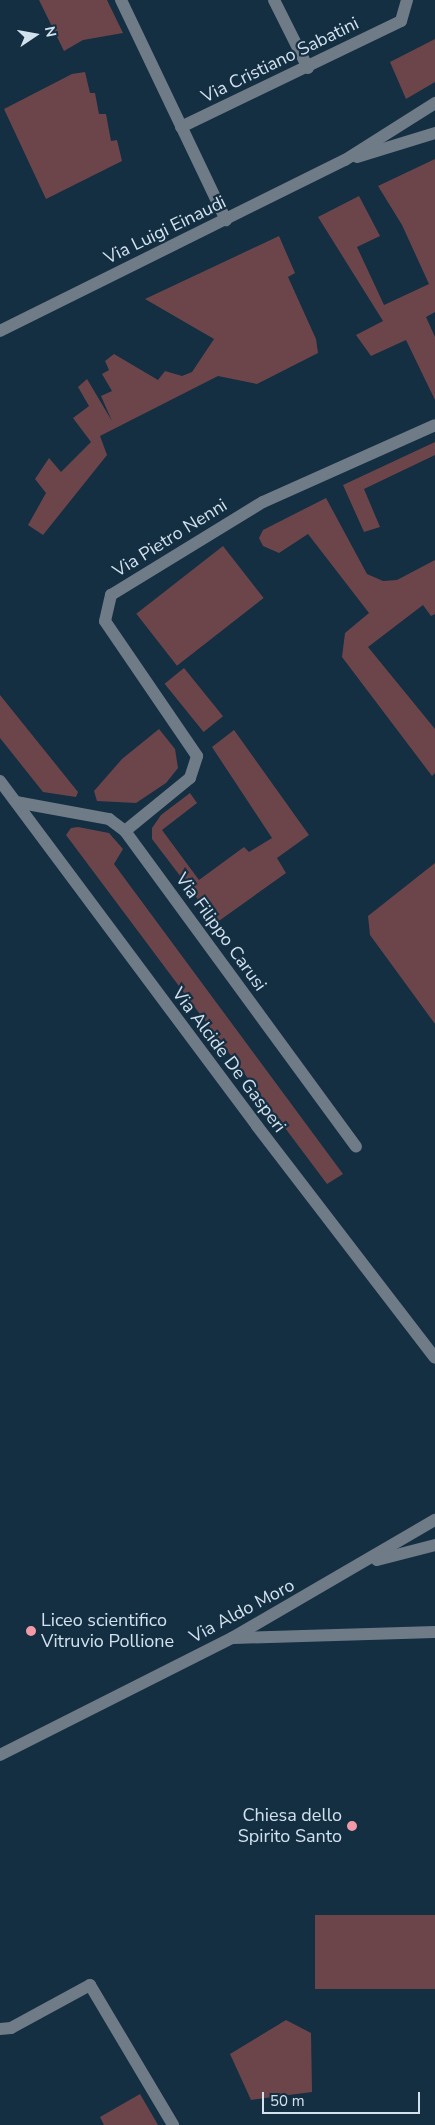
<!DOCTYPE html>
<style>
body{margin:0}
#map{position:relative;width:435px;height:2125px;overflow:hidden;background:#142e42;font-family:"Nunito Sans",sans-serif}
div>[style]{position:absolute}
.green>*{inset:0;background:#6c454b;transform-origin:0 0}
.minor>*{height:12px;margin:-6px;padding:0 6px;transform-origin:6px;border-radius:6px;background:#6f7b86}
.dots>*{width:14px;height:14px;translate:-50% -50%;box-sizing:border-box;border:2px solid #142e42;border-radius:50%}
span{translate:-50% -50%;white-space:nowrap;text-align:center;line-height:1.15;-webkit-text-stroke:4.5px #142e42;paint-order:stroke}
.street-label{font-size:18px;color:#d2e1ee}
.poi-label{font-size:18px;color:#d2e1ee}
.left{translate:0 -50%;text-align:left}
.right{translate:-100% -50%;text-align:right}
.north{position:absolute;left:10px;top:10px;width:50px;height:50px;-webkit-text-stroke:4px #142e42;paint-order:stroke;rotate:78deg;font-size:14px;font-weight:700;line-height:20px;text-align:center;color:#d2e1ee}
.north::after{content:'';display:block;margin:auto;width:18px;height:22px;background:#d2e1ee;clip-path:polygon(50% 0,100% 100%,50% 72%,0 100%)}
.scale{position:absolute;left:262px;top:2092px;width:158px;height:22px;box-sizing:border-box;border:2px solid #d2e1ee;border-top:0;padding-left:6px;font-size:15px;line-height:18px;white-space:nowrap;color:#d2e1ee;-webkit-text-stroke:4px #142e42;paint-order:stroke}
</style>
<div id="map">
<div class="green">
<i style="clip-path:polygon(39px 0,107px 0,123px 33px,83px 40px,64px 51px)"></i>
<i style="clip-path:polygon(435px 39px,435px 82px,406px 99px,390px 62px)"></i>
<i style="clip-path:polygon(85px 72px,90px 93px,95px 93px,99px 114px,106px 114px,111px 141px,117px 140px,122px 161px,46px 199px,4px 109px,72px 74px)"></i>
<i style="clip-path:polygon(435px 159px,435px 312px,426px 317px,435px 337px,435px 400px,406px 340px,371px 356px,356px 335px,383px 321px,318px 217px,359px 196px,380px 236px,357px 247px,384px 305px,429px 284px,402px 225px,378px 186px)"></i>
<i style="clip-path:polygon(279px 236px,295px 273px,288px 277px,316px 339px,318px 353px,257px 384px,218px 376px,100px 436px,107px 455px,43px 535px,28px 525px,46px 493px,35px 479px,49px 458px,61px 472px,91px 442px,73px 418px,89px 406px,78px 387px,87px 379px,112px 421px,101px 396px,112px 391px,102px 374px,109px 370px,105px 361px,114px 354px,158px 380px,165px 371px,182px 376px,192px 372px,214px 339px,145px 299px)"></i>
<i style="clip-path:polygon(435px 442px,435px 455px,364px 489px,380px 527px,364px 532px,343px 485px)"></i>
<i style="clip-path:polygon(326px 498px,367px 574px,383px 581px,397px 580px,435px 560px,435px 614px,431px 616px,423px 605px,368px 647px,435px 729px,435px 773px,432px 776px,342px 657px,345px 633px,369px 613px,308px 534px,279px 553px,263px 546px,259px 538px,263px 530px)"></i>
<i style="left:223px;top:546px;width:66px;height:110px;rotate:52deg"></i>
<i style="left:184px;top:668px;width:62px;height:25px;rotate:51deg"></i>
<i style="clip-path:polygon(0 695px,78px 792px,76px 797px,43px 792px,0 738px)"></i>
<i style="clip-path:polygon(159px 729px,175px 749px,178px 768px,166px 783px,136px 803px,97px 801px,94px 791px,122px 759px)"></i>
<i style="clip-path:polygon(234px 730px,309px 835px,277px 858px,286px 873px,216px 923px,152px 839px,152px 828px,161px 815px,190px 793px,197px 803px,162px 830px,199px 880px,244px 847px,249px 852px,272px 838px,212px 747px)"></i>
<i style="clip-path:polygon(78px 827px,109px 833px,123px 849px,114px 864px,343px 1174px,327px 1184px,66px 835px,71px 828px)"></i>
<i style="clip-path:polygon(435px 863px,435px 1024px,370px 935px,368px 916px)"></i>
<i style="left:435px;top:1915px;width:74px;height:120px;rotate:90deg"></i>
<i style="clip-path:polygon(286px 2020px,311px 2033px,312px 2092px,251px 2100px,230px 2054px)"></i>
<i style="clip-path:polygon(140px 2094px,158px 2125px,104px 2125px,100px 2117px)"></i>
</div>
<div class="minor">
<i style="left:121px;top:0;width:244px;rotate:64.5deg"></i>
<i style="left:274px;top:0;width:76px;rotate:63.4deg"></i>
<i style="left:181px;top:127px;width:244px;rotate:-25.7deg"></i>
<i style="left:401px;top:21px;width:22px;rotate:-74deg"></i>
<i style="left:357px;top:157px;width:82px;rotate:-17.1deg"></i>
<i style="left:0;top:331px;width:385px;rotate:-26.4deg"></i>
<i style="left:345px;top:160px;width:107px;rotate:-32.3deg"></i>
<i style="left:0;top:781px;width:430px;rotate:53.3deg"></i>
<i style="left:257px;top:1126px;width:292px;rotate:52.5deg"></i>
<i style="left:16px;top:802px;width:95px;rotate:10.4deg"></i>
<i style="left:109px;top:819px;width:20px;rotate:37deg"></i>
<i style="left:125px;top:831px;width:391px;rotate:53.8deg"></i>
<i style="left:125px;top:831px;width:84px;rotate:-39.2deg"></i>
<i style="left:190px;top:778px;width:23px;rotate:-72deg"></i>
<i style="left:197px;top:756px;width:163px;rotate:-124.3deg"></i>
<i style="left:105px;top:621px;width:27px;rotate:-77deg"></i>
<i style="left:111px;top:595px;width:178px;rotate:-31.5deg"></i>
<i style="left:263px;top:502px;width:188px;rotate:-24.1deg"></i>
<i style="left:377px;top:1560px;width:60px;rotate:-14.5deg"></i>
<i style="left:234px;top:1638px;width:201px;rotate:-1.7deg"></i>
<i style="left:0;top:1755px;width:260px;rotate:-26.8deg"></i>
<i style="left:232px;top:1638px;width:235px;rotate:-30.2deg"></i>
<i style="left:0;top:2029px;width:11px;rotate:-5deg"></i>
<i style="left:11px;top:2028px;width:90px;rotate:-28.6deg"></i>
<i style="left:90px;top:1985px;width:163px;rotate:59.3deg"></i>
</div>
<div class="dots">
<i style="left:31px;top:1631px;background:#f39aa9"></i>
<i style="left:352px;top:1826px;background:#f39aa9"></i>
</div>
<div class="street-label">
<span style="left:280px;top:60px;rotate:-26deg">Via Cristiano Sabatini</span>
<span style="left:165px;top:230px;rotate:-26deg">Via Luigi Einaudi</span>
<span style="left:170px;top:538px;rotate:-32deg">Via Pietro Nenni</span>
<span style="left:221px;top:932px;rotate:54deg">Via Filippo Carusi</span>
<span style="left:229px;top:1060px;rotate:53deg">Via Alcide De Gasperi</span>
<span style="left:242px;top:1611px;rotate:-28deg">Via Aldo Moro</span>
</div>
<div class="poi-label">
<span class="left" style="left:41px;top:1631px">Liceo scientifico<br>Vitruvio Pollione</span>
<span class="right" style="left:342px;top:1826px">Chiesa dello<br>Spirito Santo</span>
</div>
<div class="north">N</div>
<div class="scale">50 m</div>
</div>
